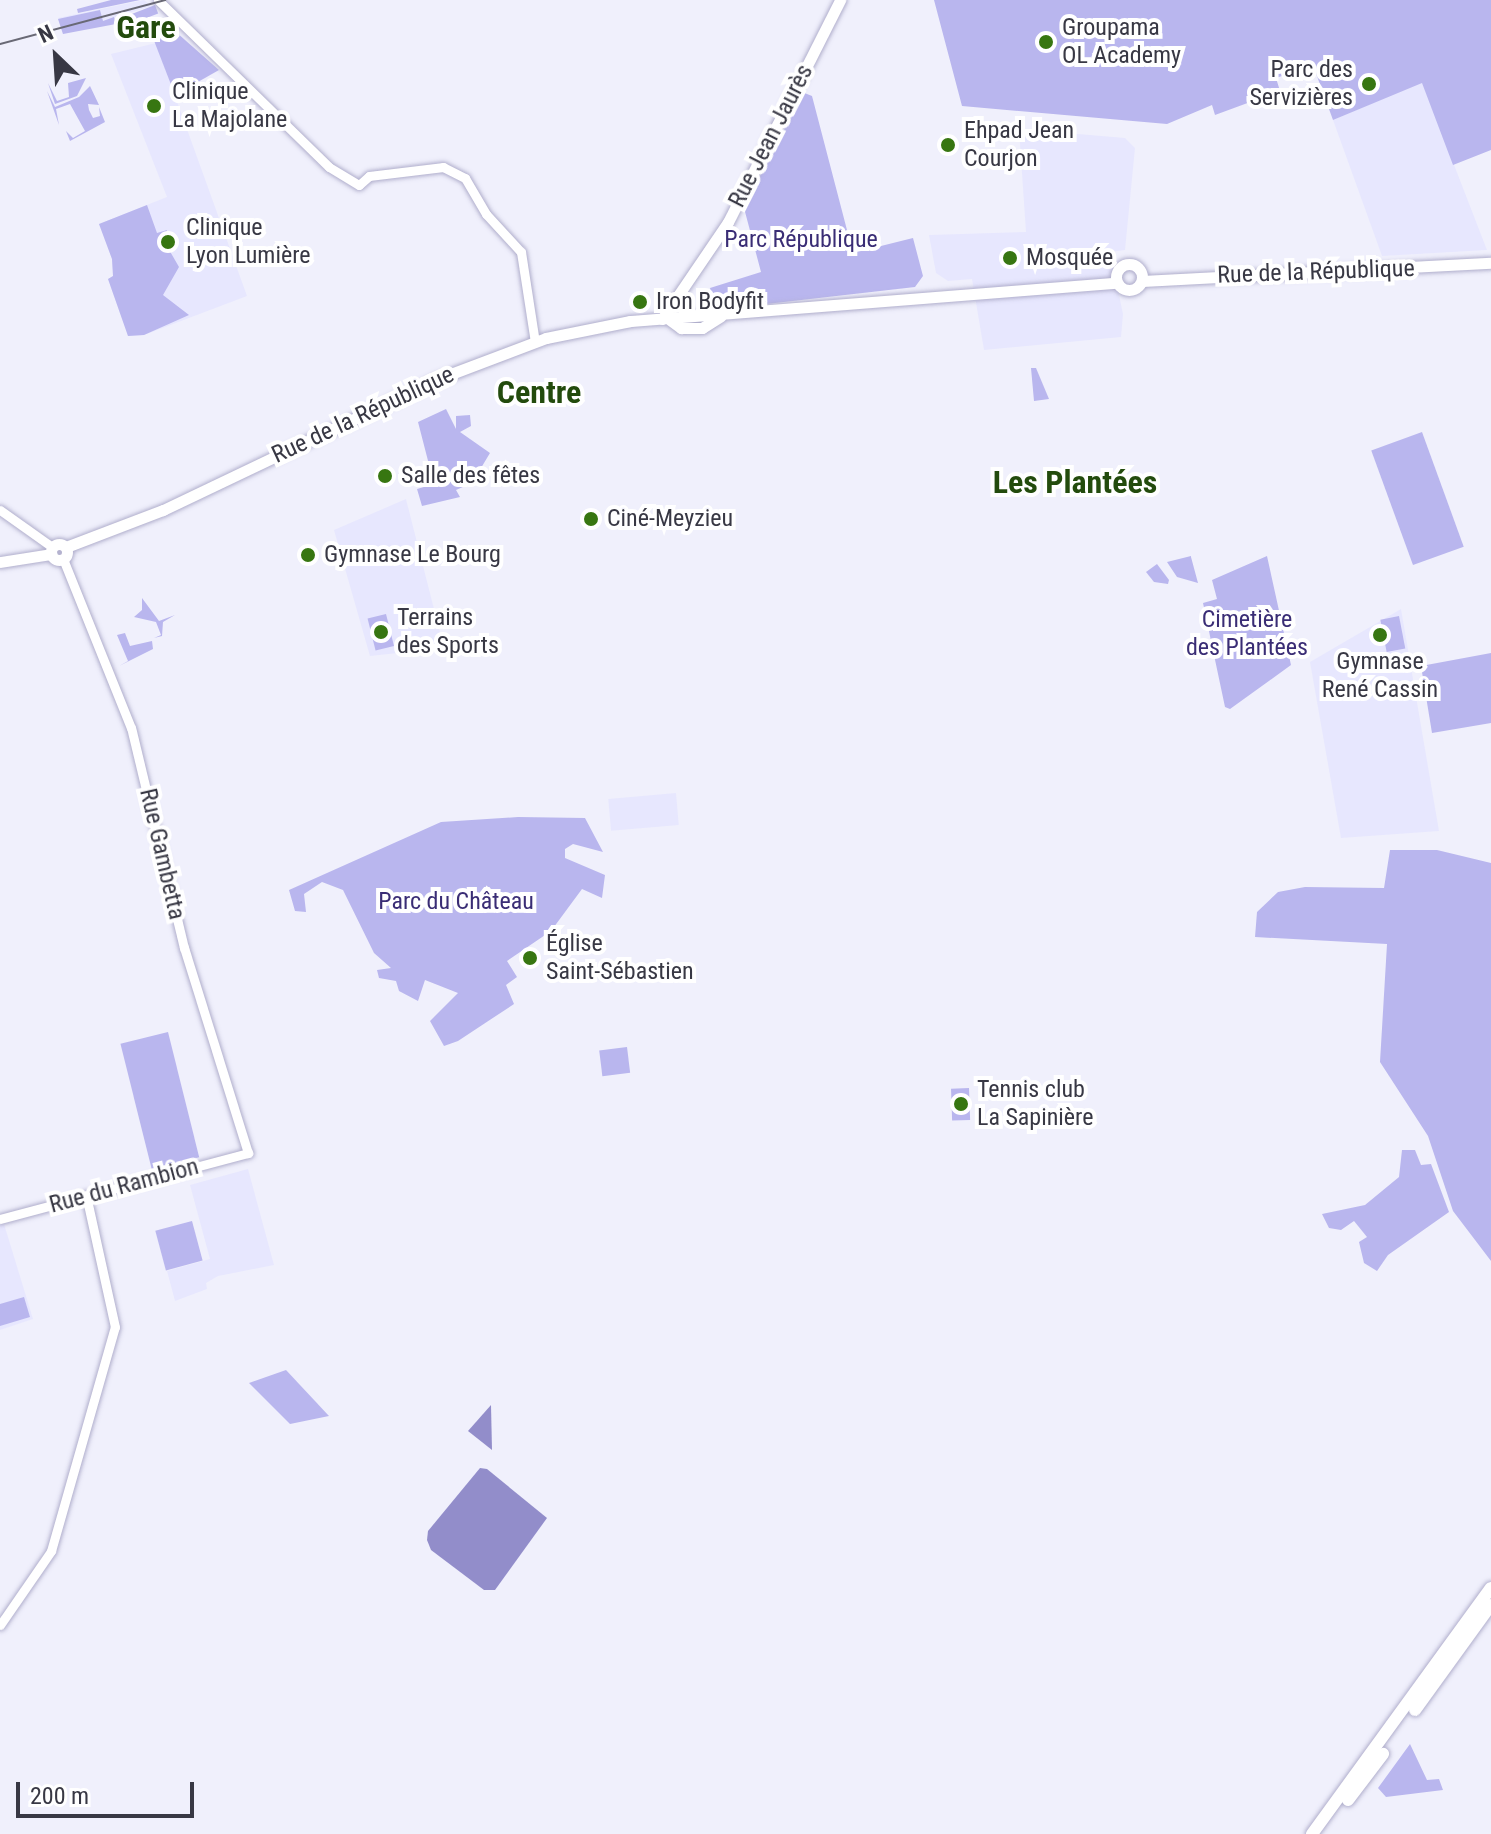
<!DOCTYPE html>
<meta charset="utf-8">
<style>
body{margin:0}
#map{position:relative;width:1491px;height:1834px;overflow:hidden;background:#f0f0fc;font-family:"Roboto Condensed",sans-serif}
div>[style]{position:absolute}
.built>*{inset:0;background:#e7e7fe;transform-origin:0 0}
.green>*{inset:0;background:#b9b6ee;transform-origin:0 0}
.water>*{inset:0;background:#928dca}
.roads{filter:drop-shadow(0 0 2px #b0aecc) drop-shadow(0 0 2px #b0aecc)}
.minor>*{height:9px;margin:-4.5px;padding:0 4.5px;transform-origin:4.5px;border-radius:4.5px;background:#fff}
.major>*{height:11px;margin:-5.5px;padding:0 5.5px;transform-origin:5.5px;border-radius:5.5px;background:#fff}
.major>.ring{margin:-5.5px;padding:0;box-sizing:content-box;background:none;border:11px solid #fff;border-radius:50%}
.highway>*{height:12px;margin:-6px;padding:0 6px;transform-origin:6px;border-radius:6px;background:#fff}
.tram>*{height:2px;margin:-1px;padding:0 1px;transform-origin:1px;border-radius:1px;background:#696975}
.dots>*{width:22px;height:22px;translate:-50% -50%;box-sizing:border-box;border:4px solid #fff;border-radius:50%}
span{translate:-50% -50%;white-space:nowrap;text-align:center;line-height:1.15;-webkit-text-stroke:8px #fff;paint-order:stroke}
.poi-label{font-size:24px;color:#383844}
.left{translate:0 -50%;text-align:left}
.right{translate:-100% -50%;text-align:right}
.street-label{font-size:24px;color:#383844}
.park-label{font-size:24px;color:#3a2d75}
.district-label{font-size:32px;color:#234b0d;font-weight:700}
.north{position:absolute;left:16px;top:16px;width:80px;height:80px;-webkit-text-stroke:6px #fff;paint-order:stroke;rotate:335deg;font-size:22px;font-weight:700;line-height:32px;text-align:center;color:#383844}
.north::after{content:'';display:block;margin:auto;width:28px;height:36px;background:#383844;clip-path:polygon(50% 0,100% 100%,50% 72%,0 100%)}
.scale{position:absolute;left:16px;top:1782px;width:178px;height:36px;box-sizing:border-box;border:4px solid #383844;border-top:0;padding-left:10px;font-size:24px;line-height:28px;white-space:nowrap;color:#383844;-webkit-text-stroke:6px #fff;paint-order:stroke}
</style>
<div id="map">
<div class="built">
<i style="clip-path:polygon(144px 0,151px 6px,63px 34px,58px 18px)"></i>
<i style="clip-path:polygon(156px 43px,247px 296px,144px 335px,128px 336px,108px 279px,113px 276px,112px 259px,99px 224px,167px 197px,111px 54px)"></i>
<i style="clip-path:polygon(1422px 82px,1487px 250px,1382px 256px,1333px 120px)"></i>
<i style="clip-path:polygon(1019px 129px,1125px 138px,1135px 148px,1125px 250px,1110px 252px,1123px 314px,1121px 337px,984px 350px,972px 279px,948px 281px,936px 273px,929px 235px,1026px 232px)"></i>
<i style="clip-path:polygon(406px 499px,444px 648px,370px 656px,334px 530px)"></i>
<i style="clip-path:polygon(1401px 609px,1439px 831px,1341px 838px,1310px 662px)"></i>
<i style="left:676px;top:793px;width:32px;height:68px;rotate:85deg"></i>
<i style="clip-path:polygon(248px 1169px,274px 1265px,218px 1276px,206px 1283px,207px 1289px,175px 1301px,167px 1271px,210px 1259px,190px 1185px)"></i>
<i style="clip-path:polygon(4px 1224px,33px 1319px,0 1330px,0 1225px)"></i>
</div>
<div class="green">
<i style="clip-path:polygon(111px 0,140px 0,78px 13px,77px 9px)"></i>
<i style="clip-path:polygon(934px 0,1491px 0,1491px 150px,1453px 165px,1422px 83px,1333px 120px,1314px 68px,1298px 78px,1294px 72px,1276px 78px,1280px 91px,1215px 115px,1212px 105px,1167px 124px,962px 106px)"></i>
<i style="left:155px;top:5px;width:9px;height:29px;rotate:69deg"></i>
<i style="clip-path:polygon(100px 10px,103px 21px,114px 17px,116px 24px,63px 34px,58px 19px)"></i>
<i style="clip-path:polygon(176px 32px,219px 70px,175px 95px,153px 38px)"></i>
<i style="clip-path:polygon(86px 78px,77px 96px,55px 104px,48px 83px,57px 101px,69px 97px,68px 83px)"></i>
<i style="clip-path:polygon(90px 86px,99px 105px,88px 104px,89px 110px,93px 118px,100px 116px,99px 107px,105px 122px,70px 141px,66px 131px,73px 138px,85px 131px,70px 104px,56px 109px,59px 125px,47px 91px,55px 107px,79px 97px)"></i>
<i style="clip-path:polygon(802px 92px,812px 96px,853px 253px,913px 238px,923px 276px,915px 287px,715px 310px,710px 288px,761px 272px,744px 208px)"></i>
<i style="clip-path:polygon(147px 205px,157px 233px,167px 230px,164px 241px,179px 267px,163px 295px,189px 315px,144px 335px,128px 336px,108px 279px,113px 276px,112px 259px,99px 224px)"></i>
<i style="clip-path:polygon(1031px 368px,1036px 368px,1049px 399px,1034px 401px)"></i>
<i style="clip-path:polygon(446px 409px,456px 429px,456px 416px,470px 415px,471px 426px,460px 432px,490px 453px,472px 483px,456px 490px,460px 497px,422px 506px,417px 489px,434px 484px,418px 422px)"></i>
<i style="left:1422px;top:432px;width:122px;height:54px;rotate:70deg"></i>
<i style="clip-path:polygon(1191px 556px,1191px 557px,1198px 583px,1177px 577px,1167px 562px)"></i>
<i style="clip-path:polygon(1267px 556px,1291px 665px,1230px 709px,1225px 707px,1203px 603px,1217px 599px,1212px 580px)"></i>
<i style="clip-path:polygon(1157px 564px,1169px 580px,1168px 584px,1154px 582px,1146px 572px)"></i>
<i style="clip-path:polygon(142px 598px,159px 621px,175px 615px,163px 622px,162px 636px,154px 638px,161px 635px,156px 622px,134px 617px,142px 610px)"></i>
<i style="left:386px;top:614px;width:33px;height:19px;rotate:76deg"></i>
<i style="left:1399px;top:616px;width:33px;height:19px;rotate:79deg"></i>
<i style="clip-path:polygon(125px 633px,130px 646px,152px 641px,153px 649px,119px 666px,128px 661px,117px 635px)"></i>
<i style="clip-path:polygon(1491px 653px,1491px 723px,1432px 733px,1421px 666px)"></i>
<i style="clip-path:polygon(518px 817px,585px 818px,603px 852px,573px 844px,565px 849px,565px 858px,605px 875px,602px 898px,582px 889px,551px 931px,507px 961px,517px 977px,506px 985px,514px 1004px,458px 1041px,444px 1046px,430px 1021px,458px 993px,425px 980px,418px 1001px,399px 991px,396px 981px,379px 978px,377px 970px,391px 968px,374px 953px,343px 890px,322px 882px,304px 894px,306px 912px,295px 911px,289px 890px,441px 822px)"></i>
<i style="clip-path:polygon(1390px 850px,1437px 850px,1491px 863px,1491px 1261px,1453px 1211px,1428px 1136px,1380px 1062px,1387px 944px,1255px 937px,1257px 912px,1278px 892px,1305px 887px,1384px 888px)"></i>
<i style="left:168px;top:1032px;width:129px;height:49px;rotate:76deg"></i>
<i style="left:627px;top:1047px;width:26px;height:28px;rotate:83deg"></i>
<i style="left:969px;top:1088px;width:32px;height:18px;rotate:88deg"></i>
<i style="clip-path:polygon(1402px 1150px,1415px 1150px,1421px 1165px,1431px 1164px,1449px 1212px,1388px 1255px,1377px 1271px,1364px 1263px,1359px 1242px,1367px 1237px,1354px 1221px,1341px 1230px,1329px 1228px,1322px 1214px,1365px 1205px,1399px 1177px)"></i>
<i style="left:192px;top:1221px;width:41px;height:38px;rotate:75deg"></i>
<i style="clip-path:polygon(24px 1297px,30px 1317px,0 1326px,0 1304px)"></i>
<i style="clip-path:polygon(286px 1370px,329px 1416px,290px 1424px,249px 1383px)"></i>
<i style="clip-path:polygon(1410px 1744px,1427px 1780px,1439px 1779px,1443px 1790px,1386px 1797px,1378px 1788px)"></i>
</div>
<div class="water">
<i style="clip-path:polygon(491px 1405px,492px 1450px,468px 1431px)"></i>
<i style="clip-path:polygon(480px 1468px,487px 1469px,547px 1518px,495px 1590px,484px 1590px,431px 1550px,427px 1540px,428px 1531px)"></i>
</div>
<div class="roads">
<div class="minor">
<i style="left:158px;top:0;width:239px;rotate:44.3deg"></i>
<i style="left:329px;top:167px;width:35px;rotate:31deg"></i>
<i style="left:359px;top:185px;width:13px;rotate:-42deg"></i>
<i style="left:369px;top:176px;width:75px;rotate:-6.9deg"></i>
<i style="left:443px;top:167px;width:25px;rotate:27deg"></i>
<i style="left:465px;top:178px;width:42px;rotate:59.7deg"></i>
<i style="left:486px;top:214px;width:52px;rotate:47.4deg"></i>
<i style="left:521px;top:252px;width:91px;rotate:81.2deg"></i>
<i style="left:0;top:510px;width:64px;rotate:35.4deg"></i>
<i style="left:0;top:1219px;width:257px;rotate:-14.9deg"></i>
<i style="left:248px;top:1153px;width:215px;rotate:-107.3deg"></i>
<i style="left:184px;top:948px;width:226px;rotate:-103.5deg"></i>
<i style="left:131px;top:728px;width:182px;rotate:-111.9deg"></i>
<i style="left:0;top:1625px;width:90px;rotate:-55.4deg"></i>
<i style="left:51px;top:1551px;width:233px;rotate:-74.1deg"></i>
<i style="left:115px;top:1327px;width:135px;rotate:-102.4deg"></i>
</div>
<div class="major">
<i class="ring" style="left:1116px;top:264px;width:15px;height:15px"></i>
<i style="left:1142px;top:281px;width:349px;rotate:-3deg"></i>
<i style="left:662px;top:319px;width:117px;rotate:-55.8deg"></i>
<i style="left:728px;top:222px;width:249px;rotate:-63.2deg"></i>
<i style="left:670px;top:320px;width:14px;rotate:36deg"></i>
<i style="left:681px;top:328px;width:21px"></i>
<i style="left:702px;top:328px;width:22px;rotate:-32deg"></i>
<i class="ring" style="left:51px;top:544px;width:5px;height:5px"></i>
<i style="left:66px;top:547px;width:104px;rotate:-20.9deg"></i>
<i style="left:163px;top:510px;width:301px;rotate:-25.5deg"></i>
<i style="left:435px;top:380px;width:119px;rotate:-20.7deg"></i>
<i style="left:546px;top:338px;width:86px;rotate:-11.4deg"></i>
<i style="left:630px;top:321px;width:488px;rotate:-4.5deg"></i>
<i style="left:0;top:562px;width:52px;rotate:-8.9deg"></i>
</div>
<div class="highway">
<i style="left:1415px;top:1710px;width:130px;rotate:-54.1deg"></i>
<i style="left:1348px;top:1800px;width:58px;rotate:-52.7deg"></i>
<i style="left:1312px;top:1834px;width:304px;rotate:-54deg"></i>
</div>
</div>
<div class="tram">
<i style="left:0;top:44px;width:171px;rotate:-14.9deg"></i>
</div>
<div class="dots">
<i style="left:1046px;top:42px;background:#377611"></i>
<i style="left:1369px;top:84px;background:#377611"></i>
<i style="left:154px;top:106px;background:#377611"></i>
<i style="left:948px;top:145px;background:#377611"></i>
<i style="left:168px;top:242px;background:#377611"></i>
<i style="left:1010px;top:258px;background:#377611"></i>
<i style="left:640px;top:302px;background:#377611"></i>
<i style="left:385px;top:476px;background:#377611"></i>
<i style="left:591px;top:519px;background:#377611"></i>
<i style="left:308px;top:555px;background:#377611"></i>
<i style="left:381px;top:632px;background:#377611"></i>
<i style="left:1380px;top:635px;background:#377611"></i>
<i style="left:530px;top:958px;background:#377611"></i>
<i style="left:961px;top:1104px;background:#377611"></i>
</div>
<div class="poi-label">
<span class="left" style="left:1062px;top:42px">Groupama<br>OL Academy</span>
<span class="right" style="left:1353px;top:84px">Parc des<br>Servizières</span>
<span class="left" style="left:172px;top:106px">Clinique<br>La Majolane</span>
<span class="left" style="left:964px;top:145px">Ehpad Jean<br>Courjon</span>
<span class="left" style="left:186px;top:242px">Clinique<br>Lyon Lumière</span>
<span class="left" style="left:1026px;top:258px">Mosquée</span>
<span class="left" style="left:656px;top:302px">Iron Bodyfit</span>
<span class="left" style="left:401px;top:476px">Salle des fêtes</span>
<span class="left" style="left:607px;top:519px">Ciné-Meyzieu</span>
<span class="left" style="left:324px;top:555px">Gymnase Le Bourg</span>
<span class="left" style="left:397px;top:632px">Terrains<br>des Sports</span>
<span style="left:1380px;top:676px">Gymnase<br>René Cassin</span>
<span class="left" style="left:546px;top:958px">Église<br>Saint-Sébastien</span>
<span class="left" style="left:977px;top:1104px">Tennis club<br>La Sapinière</span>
</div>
<div class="street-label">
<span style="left:771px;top:136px;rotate:-63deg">Rue Jean Jaurès</span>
<span style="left:1316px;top:272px;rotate:-2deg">Rue de la République</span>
<span style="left:363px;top:415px;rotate:-25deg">Rue de la République</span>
<span style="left:162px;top:854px;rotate:77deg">Rue Gambetta</span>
<span style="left:124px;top:1186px;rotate:-15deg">Rue du Rambion</span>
</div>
<div class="park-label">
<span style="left:801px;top:240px">Parc République</span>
<span style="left:1247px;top:634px">Cimetière<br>des Plantées</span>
<span style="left:456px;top:902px">Parc du Château</span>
</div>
<div class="district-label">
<span style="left:146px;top:27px">Gare</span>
<span style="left:539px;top:392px">Centre</span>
<span style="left:1075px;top:482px">Les Plantées</span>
</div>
<div class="north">N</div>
<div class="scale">200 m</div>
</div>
